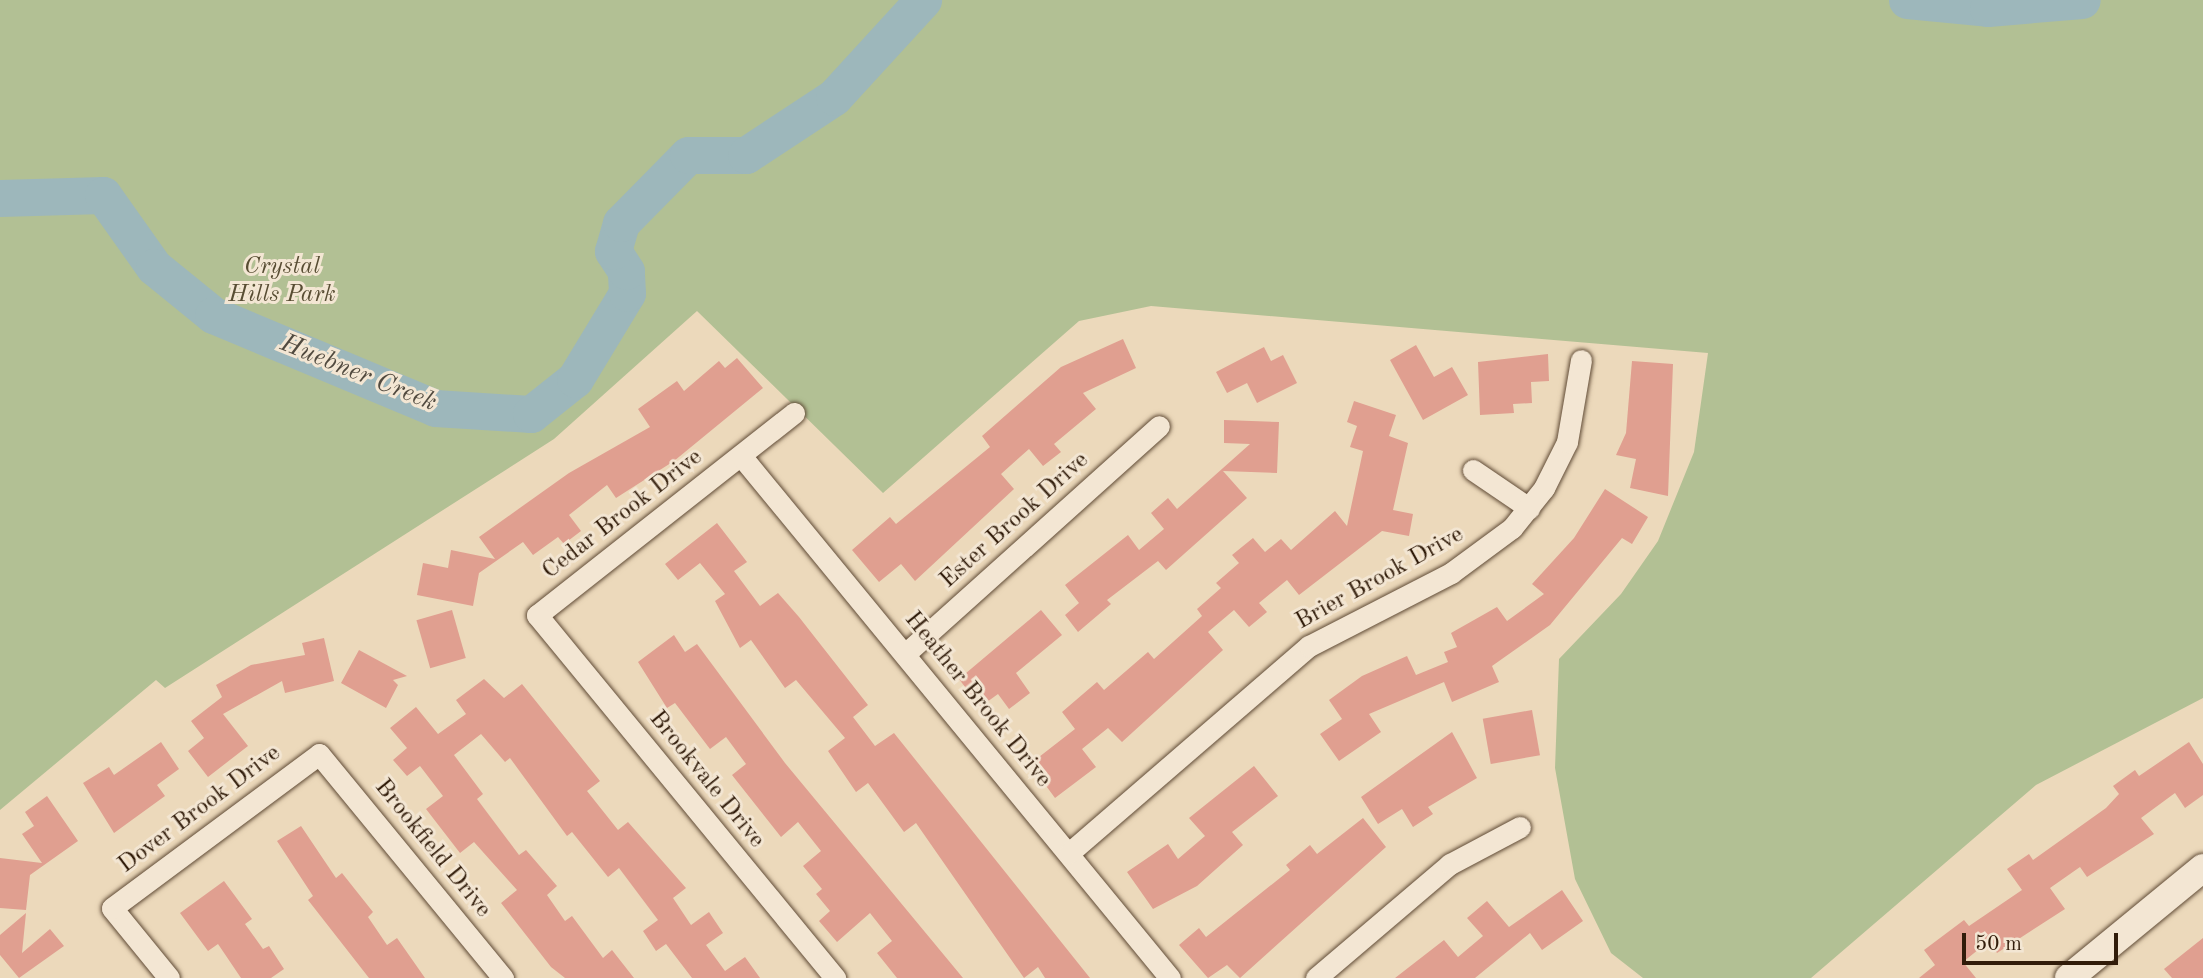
<!DOCTYPE html>
<style>
body{margin:0}
#map{position:relative;width:2203px;height:978px;overflow:hidden;background:#ecd9bb;font-family:"Old Standard TT",serif}
div>[style]{position:absolute}
.green>*{inset:0;background:#b2c094}
.river>*{height:37px;margin:-18.5px;padding:0 18.5px;transform-origin:18.5px;border-radius:18.5px;background:#9db7bb}
.building>*{inset:0;background:#e09f90;transform-origin:0 0}
.roads{filter:drop-shadow(0 0 2px #604b36) drop-shadow(0 0 2px #604b36)}
.street>*{height:21px;margin:-10.5px;padding:0 10.5px;transform-origin:10.5px;border-radius:10.5px;background:#f3e6d3}
.secondary>*{height:28px;margin:-14px;padding:0 14px;transform-origin:14px;border-radius:14px;background:#f3e6d3}
span{translate:-50% -50%;white-space:nowrap;text-align:center;line-height:1.15;-webkit-text-stroke:6px #f3e6d3;paint-order:stroke}
.park-label{font-size:24px;color:#584d33;font-style:italic}
.street-label{font-size:24px;color:#311c0a}
.water-label{font-size:26px;color:#514a3f;font-style:italic}
.scale{position:absolute;left:1962px;top:933px;width:156px;height:32px;box-sizing:border-box;border:4px solid #311c0a;border-top:0;padding-left:9px;font-size:21px;line-height:24px;white-space:nowrap;color:#311c0a;-webkit-text-stroke:5px #f3e6d3;paint-order:stroke}
</style>
<div id="map">
<div class="green">
<i style="clip-path:polygon(0 0,2203px 0,2203px 698px,2036px 785px,1811px 978px,1643px 978px,1611px 953px,1575px 879px,1555px 768px,1559px 659px,1621px 594px,1658px 541px,1694px 452px,1708px 353px,1151px 306px,1079px 321px,883px 493px,697px 311px,554px 439px,165px 688px,156px 680px,0 810px)"></i>
</div>
<div class="river">
<i style="left:1907px;top:0;width:81px;rotate:5.6deg"></i>
<i style="left:1988px;top:8px;width:94px;rotate:-4.9deg"></i>
<i style="left:0;top:198px;width:103px;rotate:-1.7deg"></i>
<i style="left:103px;top:195px;width:88px;rotate:54.7deg"></i>
<i style="left:154px;top:267px;width:76px;rotate:39.1deg"></i>
<i style="left:213px;top:315px;width:241px;rotate:22.7deg"></i>
<i style="left:435px;top:408px;width:96px;rotate:3.6deg"></i>
<i style="left:531px;top:414px;width:56px;rotate:-38.5deg"></i>
<i style="left:575px;top:379px;width:100px;rotate:-58.8deg"></i>
<i style="left:627px;top:293px;width:22px;rotate:-93deg"></i>
<i style="left:626px;top:271px;width:24px;rotate:-123deg"></i>
<i style="left:613px;top:251px;width:29px;rotate:-74deg"></i>
<i style="left:621px;top:223px;width:95px;rotate:-45.4deg"></i>
<i style="left:688px;top:155px;width:58px"></i>
<i style="left:746px;top:155px;width:105px;rotate:-33.4deg"></i>
<i style="left:834px;top:97px;width:132px;rotate:-47.5deg"></i>
</div>
<div class="building">
<i style="clip-path:polygon(1123px 339px,1136px 368px,1083px 393px,1096px 409px,1054px 444px,1061px 452px,1043px 466px,1029px 449px,1001px 474px,1014px 489px,915px 581px,901px 564px,879px 582px,852px 550px,890px 517px,896px 524px,990px 447px,982px 436px,1061px 367px)"></i>
<i style="clip-path:polygon(1416px 345px,1434px 377px,1452px 367px,1468px 395px,1423px 420px,1390px 360px)"></i>
<i style="clip-path:polygon(1264px 347px,1271px 361px,1283px 355px,1297px 383px,1257px 403px,1247px 383px,1227px 393px,1216px 372px)"></i>
<i style="clip-path:polygon(1548px 354px,1549px 381px,1531px 382px,1532px 403px,1513px 404px,1514px 413px,1480px 415px,1478px 362px)"></i>
<i style="clip-path:polygon(737px 358px,763px 388px,674px 461px,616px 498px,607px 485px,569px 515px,581px 531px,564px 544px,558px 537px,533px 555px,523px 542px,479px 573px,473px 606px,417px 595px,423px 563px,448px 568px,451px 550px,495px 559px,479px 537px,569px 473px,650px 427px,638px 409px,677px 381px,684px 391px,719px 361px,725px 368px)"></i>
<i style="clip-path:polygon(1632px 361px,1673px 364px,1668px 496px,1630px 488px,1636px 459px,1616px 455px,1626px 433px)"></i>
<i style="clip-path:polygon(1354px 401px,1396px 415px,1389px 436px,1408px 443px,1393px 510px,1413px 514px,1409px 536px,1382px 531px,1299px 595px,1287px 580px,1259px 603px,1267px 612px,1249px 627px,1234px 610px,1208px 632px,1223px 650px,1122px 742px,1108px 728px,1082px 749px,1096px 767px,1055px 798px,1030px 764px,1075px 729px,1062px 712px,1097px 682px,1104px 690px,1148px 652px,1154px 659px,1202px 616px,1197px 609px,1221px 588px,1216px 583px,1239px 563px,1232px 555px,1253px 538px,1265px 552px,1281px 539px,1291px 550px,1335px 511px,1347px 526px,1363px 451px,1350px 447px,1357px 426px,1347px 422px)"></i>
<i style="clip-path:polygon(1224px 420px,1279px 422px,1277px 473px,1223px 471px,1247px 498px,1166px 570px,1158px 561px,1107px 600px,1111px 604px,1078px 632px,1065px 615px,1079px 603px,1065px 585px,1128px 535px,1139px 550px,1164px 529px,1151px 513px,1168px 498px,1177px 509px,1250px 444px,1224px 443px)"></i>
<i style="clip-path:polygon(1605px 489px,1648px 517px,1632px 544px,1622px 538px,1550px 625px,1492px 666px,1499px 682px,1452px 702px,1444px 682px,1369px 714px,1381px 732px,1339px 761px,1320px 734px,1342px 719px,1329px 700px,1362px 676px,1407px 656px,1416px 675px,1448px 662px,1444px 652px,1457px 647px,1451px 633px,1497px 607px,1507px 621px,1544px 594px,1532px 584px,1574px 538px)"></i>
<i style="clip-path:polygon(717px 523px,747px 562px,734px 571px,760px 606px,778px 593px,799px 617px,868px 705px,853px 717px,875px 746px,894px 733px,1090px 978px,1045px 978px,1038px 967px,1024px 978px,916px 823px,904px 832px,868px 783px,856px 792px,828px 751px,845px 738px,796px 680px,785px 688px,751px 640px,740px 648px,715px 601px,725px 594px,700px 563px,678px 580px,665px 564px)"></i>
<i style="left:452px;top:610px;width:50px;height:37px;rotate:74deg"></i>
<i style="clip-path:polygon(1041px 610px,1062px 635px,1016px 673px,1030px 693px,1009px 709px,998px 694px,980px 707px,959px 679px)"></i>
<i style="clip-path:polygon(674px 635px,685px 652px,697px 644px,785px 763px,963px 978px,897px 978px,877px 953px,892px 941px,870px 913px,837px 942px,819px 921px,830px 911px,816px 894px,822px 889px,803px 866px,821px 851px,798px 822px,781px 837px,732px 775px,746px 764px,726px 737px,710px 749px,675px 703px,667px 708px,638px 662px)"></i>
<i style="clip-path:polygon(324px 638px,334px 681px,285px 693px,282px 681px,223px 714px,248px 746px,208px 777px,188px 751px,204px 738px,191px 721px,222px 697px,216px 685px,251px 665px,305px 655px,302px 643px)"></i>
<i style="clip-path:polygon(359px 650px,407px 676px,393px 680px,398px 685px,386px 708px,341px 683px)"></i>
<i style="clip-path:polygon(484px 679px,504px 698px,522px 684px,600px 781px,587px 791px,618px 830px,628px 822px,686px 888px,673px 898px,691px 925px,709px 912px,723px 933px,706px 945px,725px 971px,745px 957px,760px 978px,692px 978px,666px 944px,656px 951px,643px 931px,658px 920px,619px 868px,608px 877px,572px 832px,567px 836px,510px 758px,505px 762px,481px 734px,454px 755px,483px 794px,477px 799px,519px 855px,526px 850px,557px 886px,547px 895px,565px 921px,572px 916px,603px 958px,612px 950px,634px 978px,565px 978px,551px 967px,501px 903px,517px 890px,474px 842px,460px 853px,426px 809px,443px 796px,420px 766px,407px 776px,393px 760px,407px 748px,390px 728px,416px 707px,438px 734px,466px 714px,456px 700px)"></i>
<i style="left:1532px;top:710px;width:46px;height:50px;rotate:80deg"></i>
<i style="clip-path:polygon(1452px 732px,1477px 778px,1428px 807px,1433px 814px,1413px 827px,1402px 809px,1378px 824px,1361px 797px)"></i>
<i style="clip-path:polygon(161px 742px,179px 769px,157px 785px,165px 796px,114px 833px,83px 783px,109px 767px,114px 775px)"></i>
<i style="clip-path:polygon(2189px 742px,2203px 764px,2203px 795px,2185px 808px,2175px 793px,2141px 818px,2154px 834px,2087px 877px,2080px 867px,2050px 888px,2065px 909px,1997px 953px,1989px 941px,1963px 962px,1976px 978px,1919px 978px,1935px 965px,1924px 950px,1964px 920px,1969px 926px,2022px 890px,2007px 869px,2029px 854px,2033px 860px,2106px 808px,2119px 794px,2113px 786px,2135px 770px,2139px 776px)"></i>
<i style="clip-path:polygon(1254px 766px,1278px 796px,1232px 832px,1243px 845px,1197px 886px,1153px 909px,1127px 872px,1168px 844px,1178px 859px,1205px 836px,1189px 818px)"></i>
<i style="clip-path:polygon(47px 796px,78px 841px,30px 875px,26px 910px,0 908px,0 858px,42px 863px,22px 834px,34px 826px,25px 812px)"></i>
<i style="clip-path:polygon(1363px 818px,1386px 847px,1240px 978px,1227px 965px,1208px 978px,1179px 945px,1199px 928px,1206px 937px,1290px 870px,1286px 865px,1310px 845px,1317px 854px)"></i>
<i style="clip-path:polygon(301px 826px,336px 878px,342px 873px,373px 912px,368px 917px,387px 945px,397px 938px,425px 978px,369px 978px,308px 900px,313px 896px,277px 841px)"></i>
<i style="clip-path:polygon(224px 881px,252px 919px,245px 924px,263px 949px,269px 946px,284px 969px,271px 978px,241px 978px,218px 944px,208px 951px,180px 913px)"></i>
<i style="clip-path:polygon(1562px 890px,1583px 921px,1542px 950px,1530px 933px,1475px 978px,1395px 978px,1444px 940px,1458px 957px,1483px 936px,1467px 918px,1487px 901px,1509px 927px)"></i>
<i style="clip-path:polygon(26px 913px,22px 953px,50px 929px,64px 946px,19px 978px,0 955px,0 935px)"></i>
<i style="clip-path:polygon(2203px 938px,2203px 978px,2172px 978px,2164px 969px)"></i>
</div>
<div class="roads">
<div class="street">
<i style="left:794px;top:413px;width:327px;rotate:141.8deg"></i>
<i style="left:537px;top:615px;width:470px;rotate:50.6deg"></i>
<i style="left:742px;top:457px;width:674px;rotate:50.6deg"></i>
<i style="left:1473px;top:470px;width:68px;rotate:34.2deg"></i>
<i style="left:905px;top:654px;width:341px;rotate:-41.9deg"></i>
<i style="left:1069px;top:853px;width:317px;rotate:-40.8deg"></i>
<i style="left:1309px;top:646px;width:160px;rotate:-27.2deg"></i>
<i style="left:1451px;top:573px;width:76px;rotate:-36.4deg"></i>
<i style="left:1512px;top:528px;width:51px;rotate:-51.3deg"></i>
<i style="left:1544px;top:488px;width:51px;rotate:-63.4deg"></i>
<i style="left:1567px;top:442px;width:83px;rotate:-80.3deg"></i>
<i style="left:169px;top:978px;width:90px;rotate:-129.2deg"></i>
<i style="left:112px;top:908px;width:258px;rotate:-36.6deg"></i>
<i style="left:319px;top:754px;width:290px;rotate:50.6deg"></i>
<i style="left:1316px;top:978px;width:176px;rotate:-40.4deg"></i>
<i style="left:1450px;top:864px;width:79px;rotate:-27.9deg"></i>
</div>
<div class="secondary">
<i style="left:2069px;top:978px;width:173px;rotate:-39.4deg"></i>
</div>
</div>
<div class="park-label">
<span style="left:282px;top:282px">Crystal<br>Hills Park</span>
</div>
<div class="street-label">
<span style="left:623px;top:515px;rotate:-38deg">Cedar Brook Drive</span>
<span style="left:1015px;top:521px;rotate:-42deg">Ester Brook Drive</span>
<span style="left:1380px;top:579px;rotate:-29deg">Brier Brook Drive</span>
<span style="left:977px;top:700px;rotate:51deg">Heather Brook Drive</span>
<span style="left:706px;top:780px;rotate:51deg">Brookvale Drive</span>
<span style="left:200px;top:810px;rotate:-37deg">Dover Brook Drive</span>
<span style="left:432px;top:849px;rotate:51deg">Brookfield Drive</span>
</div>
<div class="water-label">
<span style="left:358px;top:374px;rotate:22deg">Huebner Creek</span>
</div>
<div class="scale">50 m</div>
</div>
